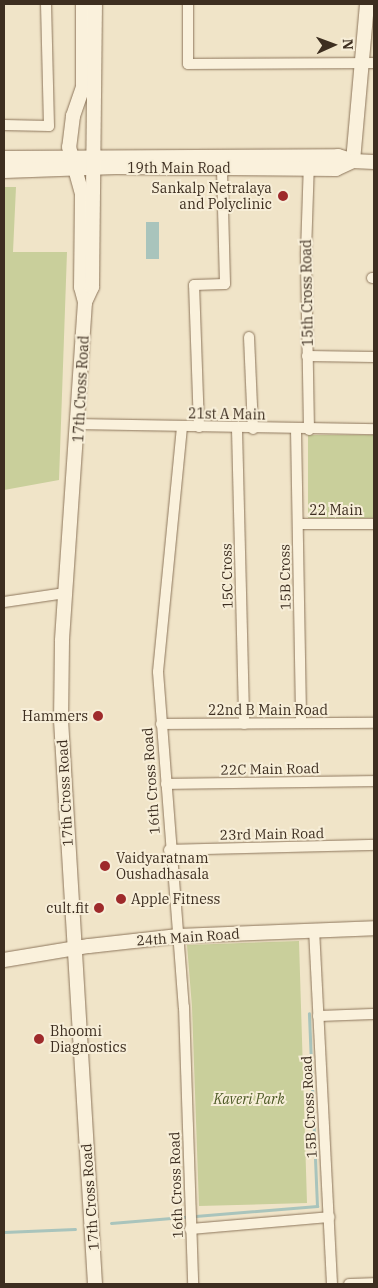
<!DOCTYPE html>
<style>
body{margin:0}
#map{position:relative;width:378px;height:1288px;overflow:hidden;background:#f0e4c8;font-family:"IBM Plex Serif",serif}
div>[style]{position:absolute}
.green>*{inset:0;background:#c9cf9b;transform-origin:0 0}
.water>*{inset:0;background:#a9c4bc;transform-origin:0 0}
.stream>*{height:3px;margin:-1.5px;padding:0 1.5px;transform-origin:1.5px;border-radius:1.5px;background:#a9c4bc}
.roads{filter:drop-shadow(0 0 1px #8d765c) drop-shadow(0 0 1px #8d765c)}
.street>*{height:10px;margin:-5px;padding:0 5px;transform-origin:5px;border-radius:5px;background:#faf1dc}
.secondary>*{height:14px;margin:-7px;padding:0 7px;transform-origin:7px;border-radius:7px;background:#faf1dc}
.dots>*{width:14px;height:14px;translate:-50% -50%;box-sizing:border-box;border:2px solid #f7eed8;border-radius:50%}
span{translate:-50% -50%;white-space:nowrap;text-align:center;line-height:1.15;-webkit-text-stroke:4px #f7eed8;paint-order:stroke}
.street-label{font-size:14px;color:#3d2e20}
.poi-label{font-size:14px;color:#3d2e20}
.right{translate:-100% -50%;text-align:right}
.left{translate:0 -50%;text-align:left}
.park-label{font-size:14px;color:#4d5a26;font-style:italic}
.frame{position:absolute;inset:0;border:5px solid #3d2e20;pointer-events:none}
.north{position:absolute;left:308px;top:20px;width:50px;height:50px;-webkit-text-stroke:4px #f7eed8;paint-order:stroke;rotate:88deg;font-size:14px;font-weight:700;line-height:20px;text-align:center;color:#3d2e20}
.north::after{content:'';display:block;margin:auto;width:18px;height:22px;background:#3d2e20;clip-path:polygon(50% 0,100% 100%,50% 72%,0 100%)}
</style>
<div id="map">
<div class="green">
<i style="clip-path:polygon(4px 187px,16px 187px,13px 252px,67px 252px,59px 480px,4px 490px)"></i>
<i style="left:374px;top:435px;width:83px;height:66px;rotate:90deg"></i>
<i style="clip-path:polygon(299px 941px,307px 1203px,199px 1206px,192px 1007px,187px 945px)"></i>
</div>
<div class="water">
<i style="left:146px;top:222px;width:13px;height:37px"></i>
</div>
<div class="stream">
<i style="left:111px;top:1223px;width:207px;rotate:-4.7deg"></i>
<i style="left:317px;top:1206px;width:193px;rotate:-92.4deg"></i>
<i style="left:4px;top:1232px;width:71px;rotate:-2.4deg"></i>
</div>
<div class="roads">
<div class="street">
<i style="left:188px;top:4px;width:60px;rotate:90deg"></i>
<i style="left:188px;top:64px;width:186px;rotate:-0.3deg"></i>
<i style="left:4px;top:125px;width:45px;rotate:1.3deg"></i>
<i style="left:49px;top:126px;width:122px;rotate:-91.4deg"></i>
<i style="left:372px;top:278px;width:2px"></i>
<i style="left:249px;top:337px;width:92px;rotate:87.5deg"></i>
<i style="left:307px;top:356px;width:67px;rotate:0.9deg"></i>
<i style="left:79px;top:424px;width:295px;rotate:1deg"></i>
<i style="left:182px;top:427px;width:246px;rotate:95.6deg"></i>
<i style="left:158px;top:672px;width:336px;rotate:85.6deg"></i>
<i style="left:184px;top:1007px;width:277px;rotate:88.1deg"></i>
<i style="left:199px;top:427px;width:142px;rotate:-92deg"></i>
<i style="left:194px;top:285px;width:31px;rotate:-2deg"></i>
<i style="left:225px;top:284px;width:117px;rotate:-91.5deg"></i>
<i style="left:237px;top:429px;width:295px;rotate:88.6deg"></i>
<i style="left:296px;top:429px;width:294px;rotate:89deg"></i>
<i style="left:309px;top:430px;width:178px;rotate:-91deg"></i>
<i style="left:306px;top:252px;width:89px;rotate:-88.1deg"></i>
<i style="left:298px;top:524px;width:76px"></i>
<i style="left:4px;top:602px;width:62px;rotate:-8.4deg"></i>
<i style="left:161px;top:724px;width:213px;rotate:-0.3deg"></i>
<i style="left:166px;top:784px;width:208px;rotate:-0.8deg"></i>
<i style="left:169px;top:850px;width:205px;rotate:-1.4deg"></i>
<i style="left:314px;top:929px;width:355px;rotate:87.1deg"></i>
<i style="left:318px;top:1016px;width:56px;rotate:-2deg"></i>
<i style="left:190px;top:1229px;width:140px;rotate:-4.9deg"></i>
<i style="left:349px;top:1284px;width:25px;rotate:-2deg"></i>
</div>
<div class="secondary">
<i style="left:83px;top:4px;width:83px;rotate:90deg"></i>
<i style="left:83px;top:87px;width:31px;rotate:109deg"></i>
<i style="left:73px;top:116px;width:31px;rotate:97deg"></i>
<i style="left:69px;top:147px;width:49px;rotate:74.5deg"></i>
<i style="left:82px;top:194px;width:93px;rotate:90.6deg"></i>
<i style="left:81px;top:287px;width:16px;rotate:75deg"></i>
<i style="left:85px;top:302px;width:340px;rotate:93.9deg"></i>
<i style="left:62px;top:641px;width:79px;rotate:90.7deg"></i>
<i style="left:61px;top:720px;width:565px;rotate:86.55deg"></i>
<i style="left:4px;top:158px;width:334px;rotate:-0.3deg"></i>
<i style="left:338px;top:156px;width:16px;rotate:18deg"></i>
<i style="left:353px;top:161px;width:21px;rotate:3deg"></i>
<i style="left:353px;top:161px;width:158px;rotate:-84.9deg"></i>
<i style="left:4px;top:171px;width:112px;rotate:-2deg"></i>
<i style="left:116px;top:167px;width:220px;rotate:0.5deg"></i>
<i style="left:336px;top:169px;width:19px;rotate:-25deg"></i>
<i style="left:85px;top:302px;width:17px;rotate:-65deg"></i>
<i style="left:92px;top:287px;width:283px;rotate:-89.4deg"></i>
<i style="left:4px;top:960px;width:86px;rotate:-9.4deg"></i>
<i style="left:89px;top:946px;width:90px;rotate:-6.4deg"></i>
<i style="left:178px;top:936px;width:196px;rotate:-2.3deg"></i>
</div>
</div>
<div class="dots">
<i style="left:283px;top:196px;background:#9e2a2b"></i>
<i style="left:98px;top:716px;background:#9e2a2b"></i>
<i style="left:105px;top:866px;background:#9e2a2b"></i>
<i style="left:121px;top:899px;background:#9e2a2b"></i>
<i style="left:99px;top:908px;background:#9e2a2b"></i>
<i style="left:39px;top:1039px;background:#9e2a2b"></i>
</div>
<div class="street-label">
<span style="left:179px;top:168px">19th Main Road</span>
<span style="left:307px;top:293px;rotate:-91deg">15th Cross Road</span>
<span style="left:81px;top:389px;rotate:-87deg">17th Cross Road</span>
<span style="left:227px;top:414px;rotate:1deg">21st A Main</span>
<span style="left:336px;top:510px">22 Main</span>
<span style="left:227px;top:576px;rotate:-91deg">15C Cross</span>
<span style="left:285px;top:577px;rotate:-91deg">15B Cross</span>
<span style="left:268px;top:710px">22nd B Main Road</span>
<span style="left:270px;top:769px;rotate:-1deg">22C Main Road</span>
<span style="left:151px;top:781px;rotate:-94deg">16th Cross Road</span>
<span style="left:65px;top:793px;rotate:-93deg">17th Cross Road</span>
<span style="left:272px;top:834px;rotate:-1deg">23rd Main Road</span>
<span style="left:188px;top:937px;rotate:-4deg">24th Main Road</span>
<span style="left:309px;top:1107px;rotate:-93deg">15B Cross Road</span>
<span style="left:176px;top:1185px;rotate:-92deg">16th Cross Road</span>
<span style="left:90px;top:1197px;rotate:-94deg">17th Cross Road</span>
</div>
<div class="poi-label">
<span class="right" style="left:272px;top:196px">Sankalp Netralaya<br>and Polyclinic</span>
<span class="right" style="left:88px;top:716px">Hammers</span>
<span class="left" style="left:116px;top:866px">Vaidyaratnam<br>Oushadhasala</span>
<span class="left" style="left:131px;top:899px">Apple Fitness</span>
<span class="right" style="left:89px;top:908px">cult.fit</span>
<span class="left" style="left:50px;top:1039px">Bhoomi<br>Diagnostics</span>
</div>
<div class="park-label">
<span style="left:249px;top:1099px">Kaveri Park</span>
</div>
<div class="frame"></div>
<div class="north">N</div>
</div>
